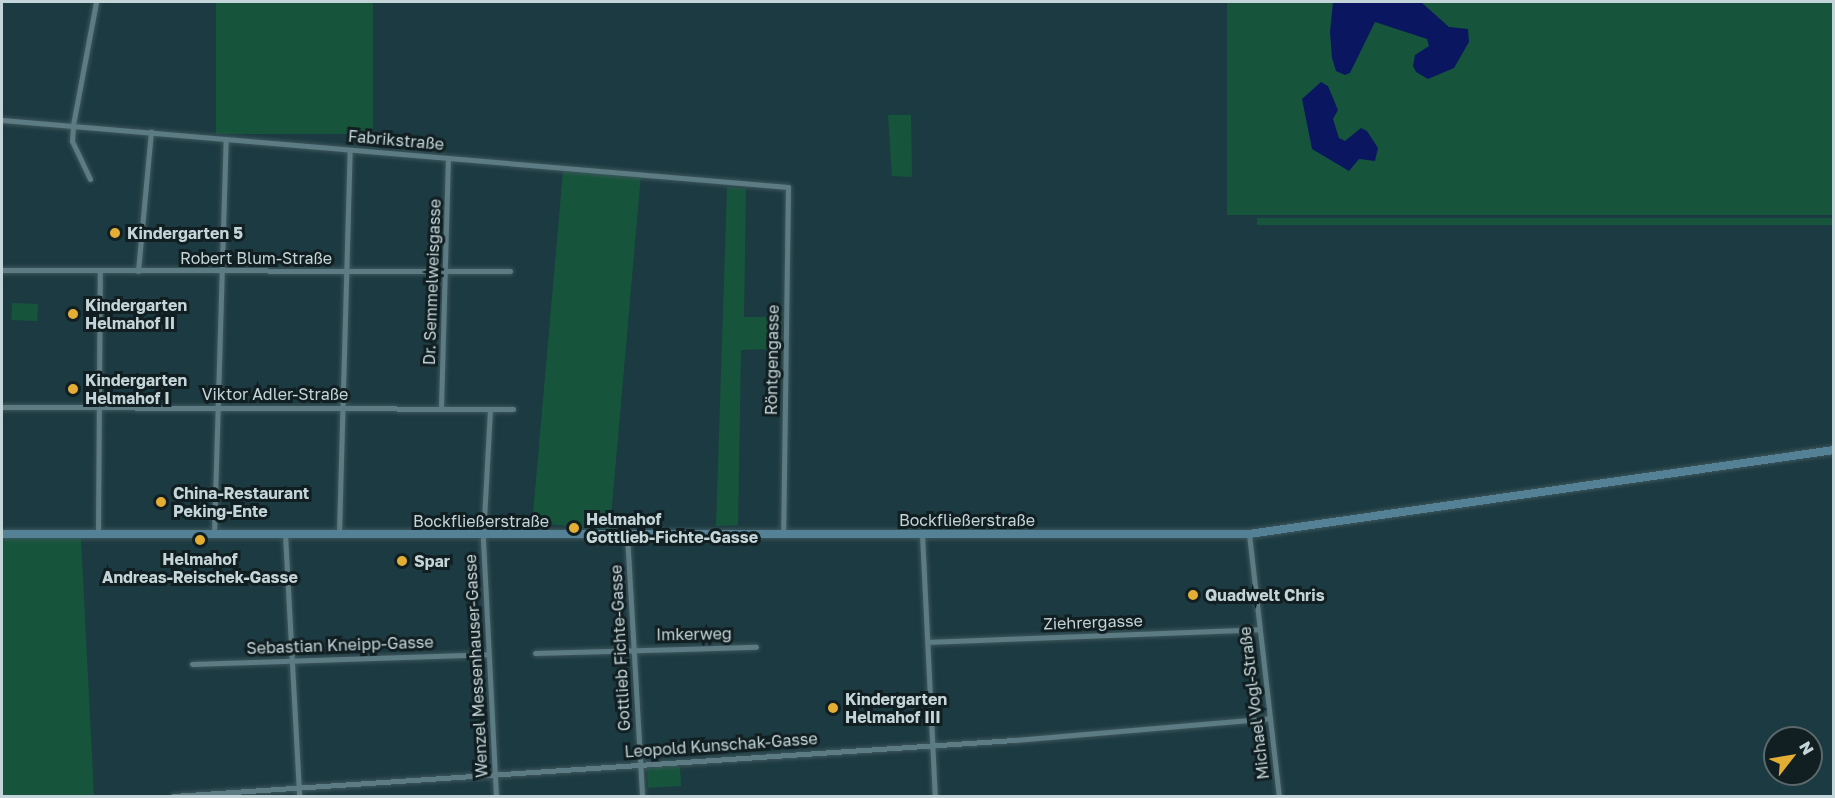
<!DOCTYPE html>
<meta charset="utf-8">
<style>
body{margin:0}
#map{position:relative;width:1835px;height:798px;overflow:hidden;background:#1c3a41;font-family:"Golos Text",sans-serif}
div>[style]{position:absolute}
.green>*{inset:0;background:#16553b;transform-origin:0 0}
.water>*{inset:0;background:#0a1760}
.roads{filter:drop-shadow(0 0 2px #3d575c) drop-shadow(0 0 2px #3d575c)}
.street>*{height:5px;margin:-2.5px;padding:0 2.5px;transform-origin:2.5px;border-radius:2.5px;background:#5c7b82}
.secondary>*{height:8px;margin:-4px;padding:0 4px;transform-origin:4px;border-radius:4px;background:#548196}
.dots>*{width:16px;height:16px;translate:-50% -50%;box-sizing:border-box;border:3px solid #121f22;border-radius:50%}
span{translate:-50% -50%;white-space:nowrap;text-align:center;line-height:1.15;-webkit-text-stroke:6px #121f22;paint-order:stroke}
.street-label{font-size:16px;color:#c4d5d9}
.poi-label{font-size:16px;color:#c4d5d9;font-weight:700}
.left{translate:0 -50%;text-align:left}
.frame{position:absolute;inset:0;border:3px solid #c4d5d9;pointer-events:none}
.north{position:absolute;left:1763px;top:726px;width:60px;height:60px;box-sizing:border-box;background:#121f22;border:2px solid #59686b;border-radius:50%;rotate:59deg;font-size:16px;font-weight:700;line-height:24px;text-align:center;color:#c4d5d9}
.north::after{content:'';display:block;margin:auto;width:21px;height:27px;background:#e4ae35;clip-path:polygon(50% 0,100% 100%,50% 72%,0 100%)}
</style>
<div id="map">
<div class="green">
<i style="left:216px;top:2px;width:157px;height:132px"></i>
<i style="left:1227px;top:2px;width:606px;height:213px"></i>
<i style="clip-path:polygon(888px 115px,911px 115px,912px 177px,892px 176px)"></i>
<i style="left:563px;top:171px;width:78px;height:353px;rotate:5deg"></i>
<i style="clip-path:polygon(727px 187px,746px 189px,744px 317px,782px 317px,782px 345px,777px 349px,741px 350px,738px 525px,716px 526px)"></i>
<i style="left:1257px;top:218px;width:576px;height:7px"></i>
<i style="left:12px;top:303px;width:26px;height:17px;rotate:2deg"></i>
<i style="clip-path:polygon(2px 538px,81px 538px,94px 796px,2px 796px)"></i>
<i style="left:680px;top:766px;width:20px;height:33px;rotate:87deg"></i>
</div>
<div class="water">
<i style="clip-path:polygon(1333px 2px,1421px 2px,1449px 27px,1468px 29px,1469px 42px,1454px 68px,1428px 79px,1416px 72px,1413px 66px,1415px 55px,1429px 46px,1427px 39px,1375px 22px,1350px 73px,1345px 75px,1336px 71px,1332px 58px,1330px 32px)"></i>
<i style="clip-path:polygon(1321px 82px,1328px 86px,1338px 110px,1333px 119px,1339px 138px,1345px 141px,1361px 128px,1367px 131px,1378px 148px,1375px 161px,1359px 159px,1349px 171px,1312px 149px,1302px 99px)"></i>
</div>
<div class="roads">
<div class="street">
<i style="left:2px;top:120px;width:789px;rotate:4.87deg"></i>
<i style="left:788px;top:187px;width:347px;rotate:90.8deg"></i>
<i style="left:90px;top:179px;width:42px;rotate:-115.3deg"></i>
<i style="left:72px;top:141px;width:16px;rotate:-86deg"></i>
<i style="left:73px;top:125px;width:125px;rotate:-79.4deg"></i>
<i style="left:2px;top:270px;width:508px;rotate:0.11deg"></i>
<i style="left:138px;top:271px;width:140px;rotate:-84.7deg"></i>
<i style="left:2px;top:407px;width:511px;rotate:0.22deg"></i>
<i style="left:441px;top:407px;width:248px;rotate:-88.4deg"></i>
<i style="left:490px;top:409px;width:131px;rotate:93.1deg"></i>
<i style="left:483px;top:540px;width:256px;rotate:87.1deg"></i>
<i style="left:98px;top:533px;width:263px;rotate:-89.6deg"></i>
<i style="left:214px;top:533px;width:393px;rotate:-88.3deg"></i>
<i style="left:339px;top:533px;width:383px;rotate:-88.4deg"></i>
<i style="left:285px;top:534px;width:262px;rotate:86.9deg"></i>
<i style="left:627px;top:534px;width:262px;rotate:86.7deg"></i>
<i style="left:922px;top:534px;width:262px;rotate:87.2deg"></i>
<i style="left:1249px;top:534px;width:264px;rotate:83.5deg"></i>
<i style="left:928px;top:642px;width:331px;rotate:-2.2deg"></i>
<i style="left:535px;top:653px;width:221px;rotate:-1.6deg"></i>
<i style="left:192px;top:664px;width:296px;rotate:-1.9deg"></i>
<i style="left:173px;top:796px;width:844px;rotate:-3.81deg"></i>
<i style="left:1015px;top:740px;width:256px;rotate:-4.9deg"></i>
</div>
<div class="secondary">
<i style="left:2px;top:534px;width:1247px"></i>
<i style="left:1249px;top:534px;width:591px;rotate:-8.17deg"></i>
</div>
</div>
<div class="dots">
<i style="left:115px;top:233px;background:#e4ae35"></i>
<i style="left:73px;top:314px;background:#e4ae35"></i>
<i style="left:73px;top:389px;background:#e4ae35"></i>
<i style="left:161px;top:502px;background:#e4ae35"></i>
<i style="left:574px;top:528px;background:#e4ae35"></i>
<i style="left:200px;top:540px;background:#e4ae35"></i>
<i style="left:402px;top:561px;background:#e4ae35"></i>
<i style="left:1193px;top:595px;background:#e4ae35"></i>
<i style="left:833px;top:708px;background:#e4ae35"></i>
</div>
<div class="street-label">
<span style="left:396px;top:140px;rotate:5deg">Fabrikstraße</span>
<span style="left:256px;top:258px">Robert Blum-Straße</span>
<span style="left:432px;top:282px;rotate:-88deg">Dr. Semmelweisgasse</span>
<span style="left:772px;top:360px;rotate:-89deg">Röntgengasse</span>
<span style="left:275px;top:394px">Viktor Adler-Straße</span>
<span style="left:967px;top:520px">Bockfließerstraße</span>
<span style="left:481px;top:521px">Bockfließerstraße</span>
<span style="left:1093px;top:622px;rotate:-2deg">Ziehrergasse</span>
<span style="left:694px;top:634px;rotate:-1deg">Imkerweg</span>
<span style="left:340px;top:645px;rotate:-2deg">Sebastian Kneipp-Gasse</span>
<span style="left:620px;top:648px;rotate:-93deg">Gottlieb Fichte-Gasse</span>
<span style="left:476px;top:666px;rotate:-93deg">Wenzel Messenhauser-Gasse</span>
<span style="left:1254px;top:703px;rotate:-97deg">Michael Vogl-Straße</span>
<span style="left:721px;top:745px;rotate:-4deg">Leopold Kunschak-Gasse</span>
</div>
<div class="poi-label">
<span class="left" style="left:127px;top:233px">Kindergarten 5</span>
<span class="left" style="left:85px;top:314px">Kindergarten<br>Helmahof II</span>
<span class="left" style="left:85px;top:389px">Kindergarten<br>Helmahof I</span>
<span class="left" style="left:173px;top:502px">China-Restaurant<br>Peking-Ente</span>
<span class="left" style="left:586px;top:528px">Helmahof<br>Gottlieb-Fichte-Gasse</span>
<span style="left:200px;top:568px">Helmahof<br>Andreas-Reischek-Gasse</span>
<span class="left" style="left:414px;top:561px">Spar</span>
<span class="left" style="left:1205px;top:595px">Quadwelt Chris</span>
<span class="left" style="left:845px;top:708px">Kindergarten<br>Helmahof III</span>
</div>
<div class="frame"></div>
<div class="north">N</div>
</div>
